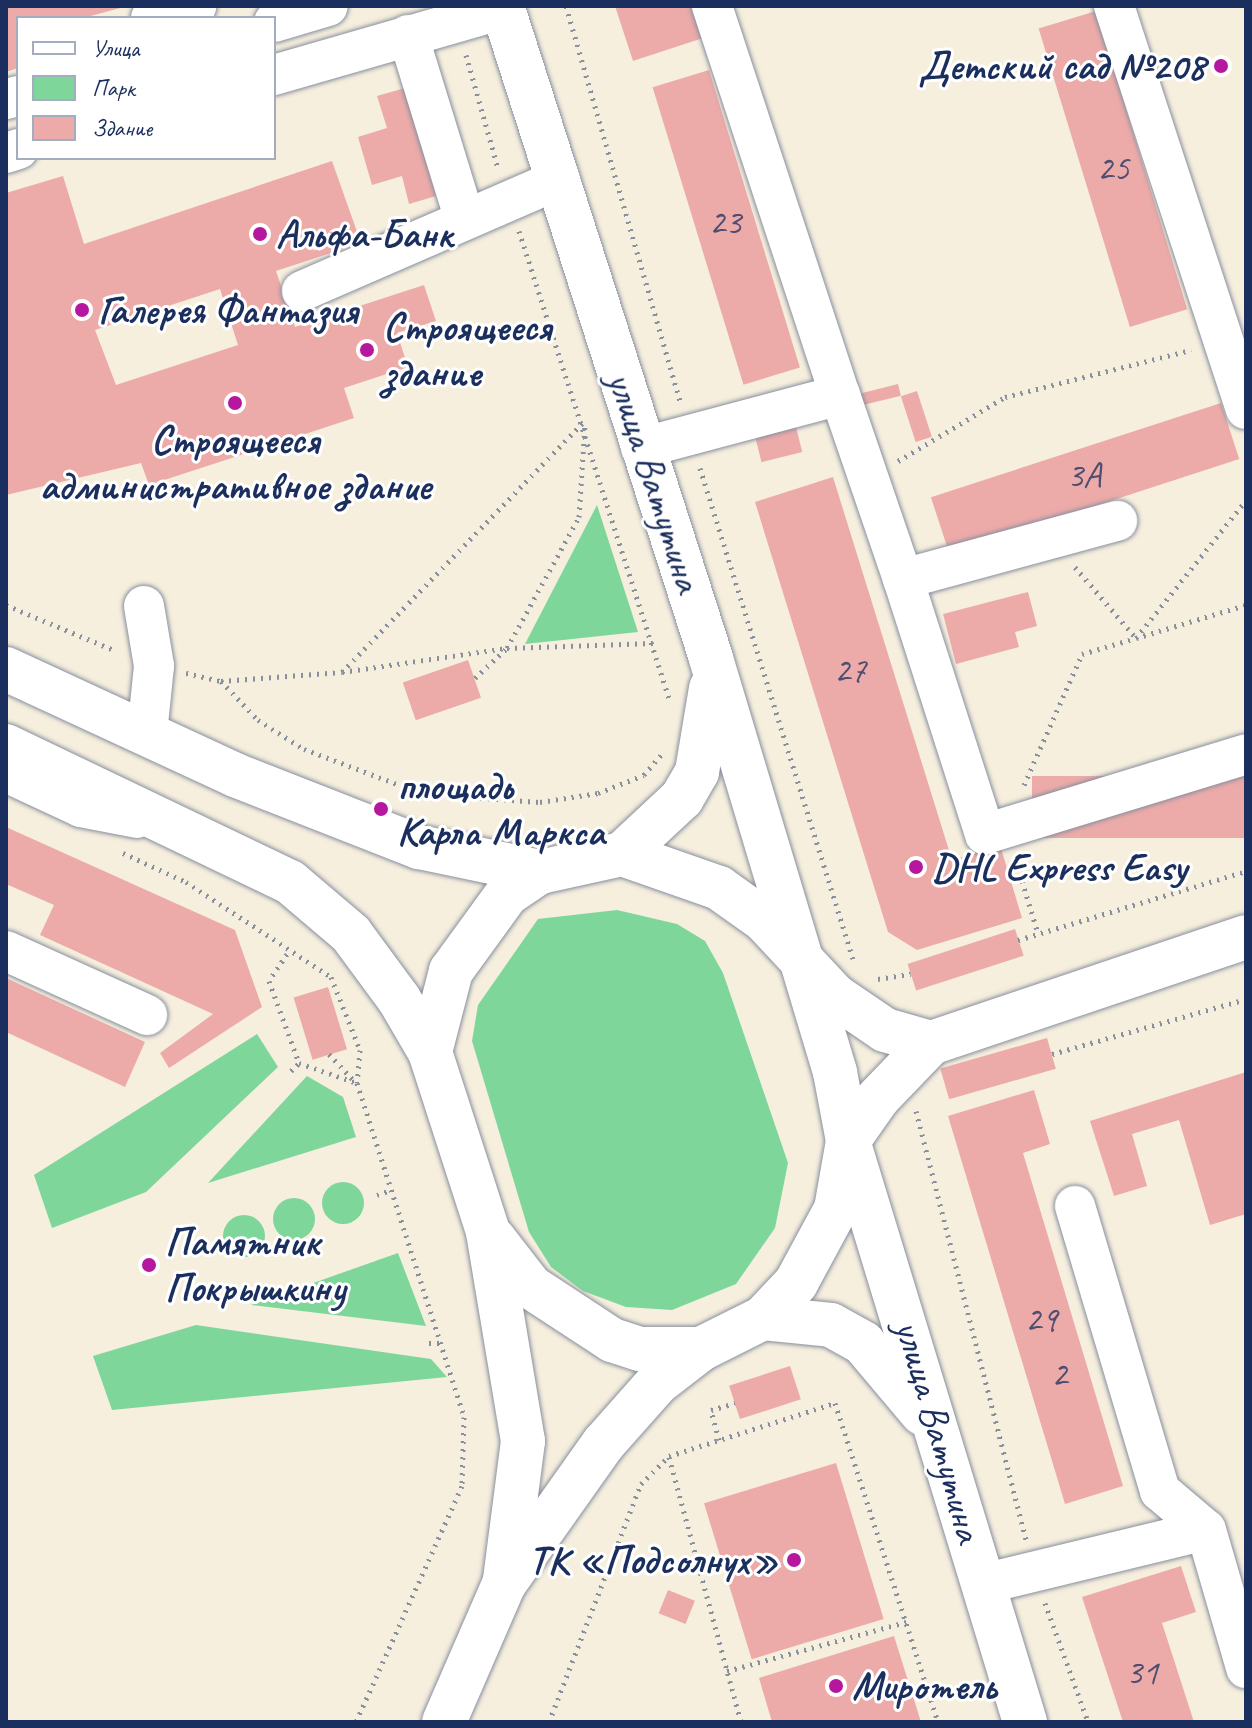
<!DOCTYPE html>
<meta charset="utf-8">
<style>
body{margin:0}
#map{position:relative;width:1252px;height:1728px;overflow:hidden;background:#f6efde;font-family:Caveat,sans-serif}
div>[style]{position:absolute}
.green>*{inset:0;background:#7ed69b}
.round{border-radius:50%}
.building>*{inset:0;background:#ecaba9;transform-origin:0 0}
.path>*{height:5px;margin-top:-2.5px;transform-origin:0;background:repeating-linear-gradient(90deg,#888f9e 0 2px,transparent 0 8px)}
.roads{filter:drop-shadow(0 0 2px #888f9e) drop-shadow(0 0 2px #888f9e)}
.minor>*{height:40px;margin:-20px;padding:0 20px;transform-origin:20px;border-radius:20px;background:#fff}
.major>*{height:44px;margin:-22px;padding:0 22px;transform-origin:22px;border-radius:22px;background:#fff}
.dots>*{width:22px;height:22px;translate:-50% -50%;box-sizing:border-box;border:4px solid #fff;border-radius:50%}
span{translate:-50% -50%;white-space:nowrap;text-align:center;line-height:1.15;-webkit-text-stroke:6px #fff;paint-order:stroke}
.number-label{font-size:36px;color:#4f4e71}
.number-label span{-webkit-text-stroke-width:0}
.poi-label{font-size:40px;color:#1b2f5e;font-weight:700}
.right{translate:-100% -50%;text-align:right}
.left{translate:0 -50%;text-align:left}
.street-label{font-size:40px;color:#1b2f5e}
.frame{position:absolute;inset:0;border:8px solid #1b2f5e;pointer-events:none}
.legend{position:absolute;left:16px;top:16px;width:260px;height:144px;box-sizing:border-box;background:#fff;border:2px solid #a4acbf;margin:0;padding:10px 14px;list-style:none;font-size:24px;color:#1b2f5e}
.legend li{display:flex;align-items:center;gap:16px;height:40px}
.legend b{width:40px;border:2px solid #a4acbf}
</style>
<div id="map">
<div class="green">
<i style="clip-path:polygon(597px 505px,638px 632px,525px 644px)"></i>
<i style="clip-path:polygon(617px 910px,677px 924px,705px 941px,723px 973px,788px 1163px,775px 1228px,736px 1284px,672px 1310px,626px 1307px,583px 1291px,551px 1267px,529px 1232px,472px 1041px,478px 1005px,538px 919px)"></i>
<i style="clip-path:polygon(257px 1034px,278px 1067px,146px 1192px,52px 1228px,34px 1175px)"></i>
<i style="clip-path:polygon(307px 1076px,343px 1097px,356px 1137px,208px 1183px)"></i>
<i class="round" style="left:322px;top:1182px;width:42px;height:42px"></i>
<i class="round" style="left:273px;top:1198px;width:42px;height:42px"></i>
<i class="round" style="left:223px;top:1215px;width:42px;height:42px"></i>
<i style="clip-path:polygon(398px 1253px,426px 1326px,251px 1305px)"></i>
<i style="clip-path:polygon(196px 1325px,431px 1359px,447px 1377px,112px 1410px,93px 1356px)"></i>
</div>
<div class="building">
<i style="clip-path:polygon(6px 6px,124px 6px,124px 7px,83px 18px,18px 18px,18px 68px,6px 72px)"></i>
<i style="clip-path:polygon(615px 6px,696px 6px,706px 37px,633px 61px)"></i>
<i style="left:1096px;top:11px;width:312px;height:60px;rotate:73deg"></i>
<i style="left:709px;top:70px;width:311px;height:59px;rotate:73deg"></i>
<i style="clip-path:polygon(405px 88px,436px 196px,409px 204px,402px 176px,372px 185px,358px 137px,387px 128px,377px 96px)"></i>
<i style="clip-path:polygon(evenodd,332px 161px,361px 243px,276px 271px,295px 327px,424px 285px,436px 321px,397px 333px,408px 367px,344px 388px,354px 418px,149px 485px,141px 463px,6px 495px,6px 193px,63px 176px,84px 244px,332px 161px,220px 289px,238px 345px,116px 385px,95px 330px,220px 289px)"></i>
<i style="left:898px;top:384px;width:12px;height:40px;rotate:76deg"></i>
<i style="left:917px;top:391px;width:48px;height:17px;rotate:72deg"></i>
<i style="left:1221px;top:403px;width:59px;height:305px;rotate:72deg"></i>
<i style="left:794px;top:419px;width:34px;height:42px;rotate:76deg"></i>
<i style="clip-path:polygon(833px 477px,952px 860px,1000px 845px,1022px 918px,917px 950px,888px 932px,755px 502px)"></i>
<i style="clip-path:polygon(1028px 592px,1037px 626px,1015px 632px,1019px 647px,956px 664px,943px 614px)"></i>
<i style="left:468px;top:660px;width:40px;height:69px;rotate:71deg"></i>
<i style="left:1246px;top:776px;width:62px;height:214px;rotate:90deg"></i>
<i style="clip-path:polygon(6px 827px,235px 930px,262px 1007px,169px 1068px,160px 1053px,213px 1014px,40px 935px,54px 905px,6px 884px)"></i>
<i style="left:1015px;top:929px;width:28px;height:113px;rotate:72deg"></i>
<i style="clip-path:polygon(6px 978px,145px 1042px,125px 1087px,6px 1032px)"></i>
<i style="left:328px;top:987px;width:65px;height:36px;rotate:73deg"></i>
<i style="left:1047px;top:1038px;width:32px;height:111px;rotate:74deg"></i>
<i style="clip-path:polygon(1246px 1072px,1246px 1214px,1210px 1225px,1179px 1120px,1132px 1134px,1147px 1186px,1114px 1196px,1090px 1121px)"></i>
<i style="clip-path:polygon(1034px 1090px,1050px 1144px,1023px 1153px,1123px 1486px,1065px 1504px,948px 1116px)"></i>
<i style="left:790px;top:1366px;width:35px;height:64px;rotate:72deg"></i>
<i style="left:836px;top:1463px;width:163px;height:138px;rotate:73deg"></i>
<i style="clip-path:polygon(1181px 1566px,1196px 1612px,1162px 1623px,1194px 1722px,1123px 1722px,1082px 1597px)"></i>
<i style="left:668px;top:1590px;width:29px;height:25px;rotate:22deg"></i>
<i style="clip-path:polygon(894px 1636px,921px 1722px,772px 1722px,759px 1678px)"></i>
</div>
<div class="path">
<i style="left:566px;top:6px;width:415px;rotate:73.9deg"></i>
<i style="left:466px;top:55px;width:117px;rotate:74.2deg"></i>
<i style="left:519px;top:231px;width:494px;rotate:72.2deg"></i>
<i style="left:898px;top:461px;width:125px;rotate:-30.9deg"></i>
<i style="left:1005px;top:397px;width:192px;rotate:-14.2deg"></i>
<i style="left:700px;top:468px;width:514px;rotate:72.69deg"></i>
<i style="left:1075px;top:567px;width:94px;rotate:49.3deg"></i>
<i style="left:1136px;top:638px;width:115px;rotate:-16.7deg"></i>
<i style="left:6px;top:605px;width:119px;rotate:22.7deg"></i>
<i style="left:342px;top:672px;width:349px;rotate:-46deg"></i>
<i style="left:186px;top:673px;width:36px;rotate:13deg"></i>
<i style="left:221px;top:681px;width:121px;rotate:-4.3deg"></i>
<i style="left:342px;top:672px;width:167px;rotate:-8.3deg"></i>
<i style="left:507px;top:648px;width:146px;rotate:-2deg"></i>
<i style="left:475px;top:678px;width:44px;rotate:-43.2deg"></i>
<i style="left:507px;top:648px;width:149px;rotate:-61.2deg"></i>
<i style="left:579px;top:517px;width:92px;rotate:-86.3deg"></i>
<i style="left:221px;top:681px;width:54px;rotate:46.5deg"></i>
<i style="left:258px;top:720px;width:54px;rotate:32.2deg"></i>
<i style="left:304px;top:749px;width:128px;rotate:20.6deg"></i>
<i style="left:424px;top:794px;width:116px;rotate:3.9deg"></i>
<i style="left:540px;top:802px;width:59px;rotate:-8.8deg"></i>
<i style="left:598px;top:793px;width:49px;rotate:-21.4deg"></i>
<i style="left:644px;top:775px;width:30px;rotate:-50deg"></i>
<i style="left:1024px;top:785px;width:143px;rotate:-66.1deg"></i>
<i style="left:1082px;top:654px;width:56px;rotate:-16.5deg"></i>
<i style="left:1136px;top:638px;width:176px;rotate:-51.4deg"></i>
<i style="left:123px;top:853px;width:69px;rotate:24.7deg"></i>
<i style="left:186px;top:882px;width:173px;rotate:33.2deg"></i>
<i style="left:331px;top:977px;width:79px;rotate:68.3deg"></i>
<i style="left:360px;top:1050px;width:33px;rotate:95deg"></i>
<i style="left:1015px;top:858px;width:78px;rotate:73deg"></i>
<i style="left:1018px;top:940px;width:238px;rotate:-16.8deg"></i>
<i style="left:287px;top:954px;width:32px;rotate:124deg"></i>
<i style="left:269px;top:981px;width:87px;rotate:69.9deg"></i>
<i style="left:299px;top:1063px;width:61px;rotate:19deg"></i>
<i style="left:357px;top:1083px;width:351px;rotate:72.2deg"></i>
<i style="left:464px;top:1417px;width:69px;rotate:91.7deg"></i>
<i style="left:462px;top:1486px;width:259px;rotate:114.2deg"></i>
<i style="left:878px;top:979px;width:33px;rotate:-9deg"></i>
<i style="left:329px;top:1054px;width:40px;rotate:47deg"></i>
<i style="left:1052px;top:1054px;width:202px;rotate:-15.8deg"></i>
<i style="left:291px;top:1071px;width:11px;rotate:-45deg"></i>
<i style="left:916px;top:1111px;width:443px;rotate:75.6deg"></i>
<i style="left:377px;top:1195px;width:15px;rotate:-20deg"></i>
<i style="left:429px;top:1343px;width:12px"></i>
<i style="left:719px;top:1440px;width:31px;rotate:-105deg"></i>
<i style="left:711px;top:1410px;width:25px;rotate:-16deg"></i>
<i style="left:669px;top:1457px;width:275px;rotate:74.8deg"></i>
<i style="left:1045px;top:1603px;width:127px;rotate:70.1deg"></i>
<i style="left:727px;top:1671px;width:186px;rotate:-15.3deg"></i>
<i style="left:549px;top:1722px;width:255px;rotate:-68.9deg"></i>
<i style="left:641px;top:1484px;width:40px;rotate:-45deg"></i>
<i style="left:669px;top:1456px;width:174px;rotate:-17.7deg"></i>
<i style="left:835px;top:1403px;width:335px;rotate:72.1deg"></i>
</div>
<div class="roads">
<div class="minor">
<i style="left:712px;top:6px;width:410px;rotate:71.8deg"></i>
<i style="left:1114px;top:6px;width:424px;rotate:71.9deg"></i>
<i style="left:151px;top:18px;width:47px;rotate:-14.9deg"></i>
<i style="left:274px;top:22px;width:56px;rotate:-16.5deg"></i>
<i style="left:408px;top:35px;width:190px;rotate:72.9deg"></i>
<i style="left:274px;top:75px;width:238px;rotate:-16.1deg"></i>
<i style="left:6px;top:99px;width:12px;rotate:-14deg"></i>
<i style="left:6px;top:153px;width:13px;rotate:-18deg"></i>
<i style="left:302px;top:291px;width:281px;rotate:-23.5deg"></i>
<i style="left:641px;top:448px;width:206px;rotate:-14.9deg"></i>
<i style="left:840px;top:395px;width:194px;rotate:71.1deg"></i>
<i style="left:903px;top:579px;width:222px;rotate:-15.2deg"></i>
<i style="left:903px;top:579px;width:268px;rotate:72.2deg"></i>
<i style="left:985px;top:834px;width:273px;rotate:-17deg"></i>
<i style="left:144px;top:606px;width:61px;rotate:80.5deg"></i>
<i style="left:154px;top:666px;width:68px;rotate:95.9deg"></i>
<i style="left:6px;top:772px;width:83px;rotate:25deg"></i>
<i style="left:81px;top:807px;width:57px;rotate:11.1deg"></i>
<i style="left:6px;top:951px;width:155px;rotate:24.4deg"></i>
<i style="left:1075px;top:1206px;width:297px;rotate:73.4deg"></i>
<i style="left:1160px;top:1491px;width:60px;rotate:40.3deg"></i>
<i style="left:983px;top:1584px;width:229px;rotate:-13.6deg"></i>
<i style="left:1206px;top:1530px;width:144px;rotate:73.8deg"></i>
</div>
<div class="major">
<i style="left:6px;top:669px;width:252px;rotate:24.8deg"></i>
<i style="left:235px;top:775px;width:198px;rotate:21.4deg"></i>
<i style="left:419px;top:847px;width:124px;rotate:11.7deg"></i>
<i style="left:6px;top:746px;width:315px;rotate:25.6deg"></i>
<i style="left:290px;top:882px;width:80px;rotate:40.4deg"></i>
<i style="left:351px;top:934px;width:81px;rotate:53.6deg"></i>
<i style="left:399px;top:999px;width:61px;rotate:59.7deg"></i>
<i style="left:430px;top:1052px;width:189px;rotate:72.1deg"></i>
<i style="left:488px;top:1232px;width:212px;rotate:80.5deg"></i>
<i style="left:523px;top:1441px;width:139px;rotate:97.4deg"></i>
<i style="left:622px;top:854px;width:82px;rotate:-43deg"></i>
<i style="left:682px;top:798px;width:30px;rotate:-60deg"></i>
<i style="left:697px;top:772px;width:85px;rotate:-80.5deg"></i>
<i style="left:430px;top:1052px;width:84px;rotate:-75.5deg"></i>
<i style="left:451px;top:971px;width:95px;rotate:-54deg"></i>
<i style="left:507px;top:894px;width:40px;rotate:-34deg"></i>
<i style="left:540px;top:872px;width:84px;rotate:-12.4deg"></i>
<i style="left:622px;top:854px;width:103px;rotate:19.3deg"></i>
<i style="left:719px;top:888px;width:55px;rotate:35.4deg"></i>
<i style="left:764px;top:920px;width:104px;rotate:46.9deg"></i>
<i style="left:835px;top:996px;width:60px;rotate:34.2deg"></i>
<i style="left:885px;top:1030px;width:48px;rotate:15.8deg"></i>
<i style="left:848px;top:1141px;width:52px;rotate:-55.1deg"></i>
<i style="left:878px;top:1098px;width:76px;rotate:-46.1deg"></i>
<i style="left:931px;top:1043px;width:332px;rotate:-18.6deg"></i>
<i style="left:849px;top:1144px;width:604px;rotate:73.06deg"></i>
<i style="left:493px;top:1238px;width:62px;rotate:52.2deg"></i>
<i style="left:531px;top:1287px;width:97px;rotate:33.2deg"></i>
<i style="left:612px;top:1340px;width:29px;rotate:18deg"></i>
<i style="left:640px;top:1349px;width:61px"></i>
<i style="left:763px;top:1318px;width:68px;rotate:5.9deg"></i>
<i style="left:831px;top:1325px;width:37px;rotate:29deg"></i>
<i style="left:863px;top:1343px;width:92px;rotate:49.9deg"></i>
<i style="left:444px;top:1722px;width:150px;rotate:-66.5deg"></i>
<i style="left:504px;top:1584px;width:173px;rotate:-54.7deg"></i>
<i style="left:604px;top:1443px;width:80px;rotate:-48.5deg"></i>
<i style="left:657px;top:1383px;width:56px;rotate:-37.7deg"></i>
<i style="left:701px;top:1349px;width:69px;rotate:-26.6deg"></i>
<i style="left:763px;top:1318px;width:48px;rotate:-46.7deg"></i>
<i style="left:796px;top:1283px;width:84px;rotate:-61.6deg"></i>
<i style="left:836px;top:1209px;width:69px;rotate:-80deg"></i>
<i style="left:848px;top:1141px;width:70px;rotate:-100.7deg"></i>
<i style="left:835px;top:1072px;width:432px;rotate:-106.7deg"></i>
<i style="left:711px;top:658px;width:685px;rotate:-107.77deg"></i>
</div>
</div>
<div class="dots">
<i style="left:1221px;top:66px;background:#b5179e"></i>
<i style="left:260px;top:234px;background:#b5179e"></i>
<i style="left:82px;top:310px;background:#b5179e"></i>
<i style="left:367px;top:350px;background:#b5179e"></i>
<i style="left:235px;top:403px;background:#b5179e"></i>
<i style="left:381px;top:809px;background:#b5179e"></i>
<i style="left:916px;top:867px;background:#b5179e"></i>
<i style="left:149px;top:1265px;background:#b5179e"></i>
<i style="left:794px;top:1560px;background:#b5179e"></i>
<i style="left:836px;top:1686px;background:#b5179e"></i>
</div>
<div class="number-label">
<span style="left:1113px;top:169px">25</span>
<span style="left:725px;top:223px">23</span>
<span style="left:1084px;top:476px">3А</span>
<span style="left:850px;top:671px">27</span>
<span style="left:1041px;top:1320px">29</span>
<span style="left:1059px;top:1375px">2</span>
<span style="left:1142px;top:1673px">31</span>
</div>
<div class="poi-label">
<span class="right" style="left:1205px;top:66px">Детский сад №208</span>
<span class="left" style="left:276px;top:234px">Альфа-Банк</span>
<span class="left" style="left:98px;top:310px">Галерея Фантазия</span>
<span class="left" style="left:383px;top:350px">Строящееся<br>здание</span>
<span style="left:235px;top:463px">Строящееся<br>административное здание</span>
<span class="left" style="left:397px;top:809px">площадь<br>Карла Маркса</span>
<span class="left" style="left:932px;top:867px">DHL Express Easy</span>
<span class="left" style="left:165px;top:1265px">Памятник<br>Покрышкину</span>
<span class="right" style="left:778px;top:1560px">ТК «Подсолнух»</span>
<span class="left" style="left:852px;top:1686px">Миротель</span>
</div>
<div class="street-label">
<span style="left:655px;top:482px;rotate:72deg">улица Ватутина</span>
<span style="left:939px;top:1431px;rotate:74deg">улица Ватутина</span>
</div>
<div class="frame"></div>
<ul class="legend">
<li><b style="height:10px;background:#fff"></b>Улица</li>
<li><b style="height:22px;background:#7ed69b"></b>Парк</li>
<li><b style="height:22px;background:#ecaba9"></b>Здание</li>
</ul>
</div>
